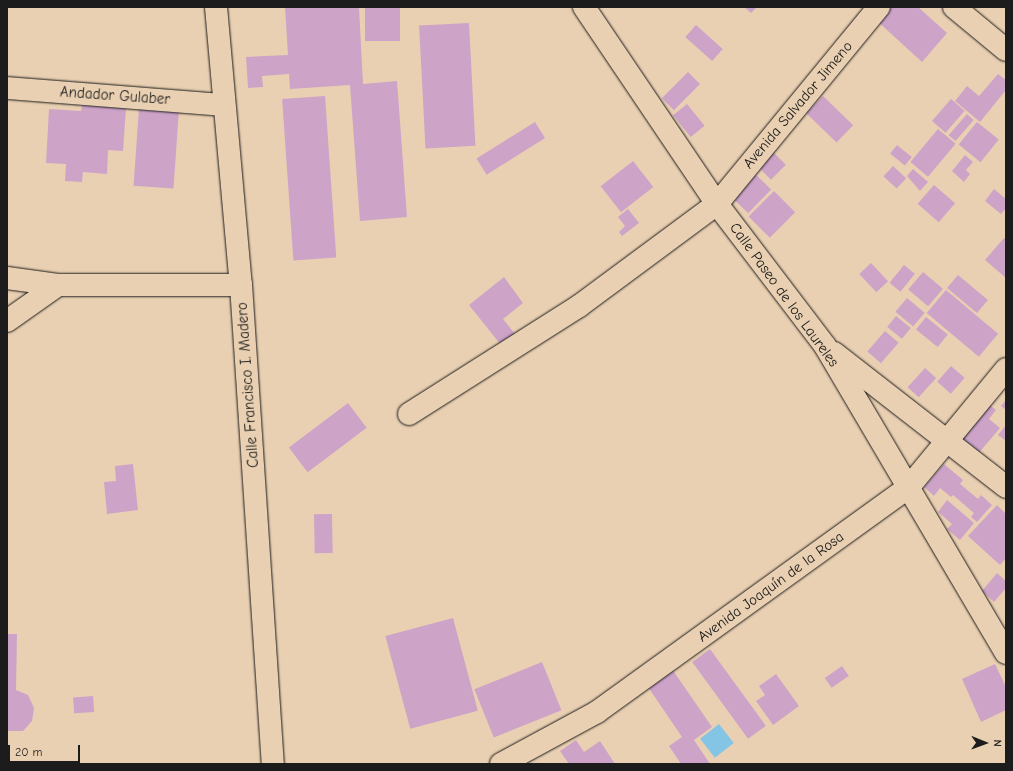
<!DOCTYPE html>
<meta charset="utf-8">
<style>
body{margin:0}
#map{position:relative;width:1013px;height:771px;overflow:hidden;background:#ead0b2;font-family:"Comic Neue",sans-serif}
div>[style]{position:absolute}
.water>*{inset:0;background:#84c4e5;transform-origin:0 0}
.building>*{inset:0;background:#cda3c8;transform-origin:0 0}
.roads{filter:drop-shadow(0 0 1px #1c1c1c) drop-shadow(0 0 1px #1c1c1c)}
.street>*{height:22px;margin:-11px;padding:0 11px;transform-origin:11px;border-radius:11px;background:#ead0b2}
.secondary>*{height:22px;margin:-11px;padding:0 11px;transform-origin:11px;border-radius:11px;background:#ead0b2}
span{translate:-50% -50%;white-space:nowrap;text-align:center;line-height:1.15;-webkit-text-stroke:4px #ead0b2;paint-order:stroke}
.street-label{font-size:15px;color:#1c1c1c}
.frame{position:absolute;inset:0;border:8px solid #1c1c1c;pointer-events:none}
.north{position:absolute;left:965px;top:723px;width:40px;height:40px;-webkit-text-stroke:3px #ead0b2;paint-order:stroke;rotate:91deg;font-size:11px;font-weight:700;line-height:16px;text-align:center;color:#1c1c1c}
.north::after{content:'';display:block;margin:auto;width:14px;height:18px;background:#1c1c1c;clip-path:polygon(50% 0,100% 100%,50% 72%,0 100%)}
.scale{position:absolute;left:8px;top:745px;width:72px;height:18px;box-sizing:border-box;border:2px solid #1c1c1c;border-top:0;padding-left:5px;font-size:12px;line-height:14px;white-space:nowrap;color:#1c1c1c;-webkit-text-stroke:3px #ead0b2;paint-order:stroke}
</style>
<div id="map">
<div class="water">
<i style="left:719px;top:724px;width:24px;height:24px;rotate:52deg"></i>
</div>
<div class="building">
<i style="clip-path:polygon(285px 7px,359px 7px,363px 84px,397px 81px,407px 217px,360px 221px,350px 85px,290px 89px,289px 74px,262px 76px,263px 87px,248px 88px,246px 57px,288px 55px)"></i>
<i style="left:365px;top:7px;width:35px;height:34px"></i>
<i style="clip-path:polygon(744px 7px,757px 7px,751px 13px)"></i>
<i style="clip-path:polygon(887px 7px,918px 7px,947px 33px,922px 62px,876px 20px)"></i>
<i style="left:469px;top:23px;width:123px;height:50px;rotate:87deg"></i>
<i style="left:696px;top:25px;width:36px;height:16px;rotate:42deg"></i>
<i style="left:688px;top:72px;width:17px;height:37px;rotate:45deg"></i>
<i style="clip-path:polygon(998px 74px,1006px 80px,1006px 90px,980px 122px,955px 101px,967px 86px,979px 96px)"></i>
<i style="left:325px;top:96px;width:162px;height:43px;rotate:86deg"></i>
<i style="left:823px;top:96px;width:42px;height:24px;rotate:44deg"></i>
<i style="left:951px;top:99px;width:18px;height:29px;rotate:41deg"></i>
<i style="left:687px;top:104px;width:28px;height:18px;rotate:51deg"></i>
<i style="clip-path:polygon(82px 105px,126px 108px,123px 151px,108px 150px,107px 174px,83px 172px,82px 182px,65px 181px,66px 164px,46px 163px,49px 109px,81px 111px)"></i>
<i style="left:139px;top:108px;width:40px;height:78px;rotate:4deg"></i>
<i style="left:967px;top:114px;width:9px;height:28px;rotate:41deg"></i>
<i style="left:535px;top:122px;width:19px;height:69px;rotate:58deg"></i>
<i style="left:977px;top:122px;width:28px;height:29px;rotate:39deg"></i>
<i style="left:938px;top:129px;width:23px;height:43px;rotate:40deg"></i>
<i style="left:897px;top:145px;width:19px;height:11px;rotate:39deg"></i>
<i style="left:771px;top:150px;width:21px;height:21px;rotate:45deg"></i>
<i style="clip-path:polygon(965px 155px,973px 162px,966px 170px,970px 174px,964px 182px,952px 171px)"></i>
<i style="left:633px;top:161px;width:33px;height:41px;rotate:52deg"></i>
<i style="left:893px;top:166px;width:18px;height:14px;rotate:43deg"></i>
<i style="clip-path:polygon(913px 169px,928px 182px,920px 191px,907px 176px)"></i>
<i style="left:751px;top:170px;width:28px;height:33px;rotate:44deg"></i>
<i style="left:934px;top:185px;width:28px;height:25px;rotate:41deg"></i>
<i style="clip-path:polygon(994px 189px,1006px 199px,1006px 208px,1001px 214px,985px 201px)"></i>
<i style="left:774px;top:191px;width:30px;height:36px;rotate:45deg"></i>
<i style="clip-path:polygon(628px 209px,639px 223px,622px 236px,619px 232px,625px 226px,618px 217px)"></i>
<i style="clip-path:polygon(1004px 238px,1006px 240px,1006px 278px,985px 260px)"></i>
<i style="left:871px;top:263px;width:25px;height:16px;rotate:47deg"></i>
<i style="left:904px;top:265px;width:14px;height:23px;rotate:39deg"></i>
<i style="left:923px;top:272px;width:26px;height:23px;rotate:40deg"></i>
<i style="left:958px;top:275px;width:39px;height:17px;rotate:40deg"></i>
<i style="clip-path:polygon(504px 277px,523px 303px,503px 319px,515px 334px,501px 345px,469px 305px)"></i>
<i style="left:946px;top:290px;width:68px;height:30px;rotate:40deg"></i>
<i style="left:907px;top:298px;width:23px;height:18px;rotate:40deg"></i>
<i style="left:896px;top:316px;width:19px;height:14px;rotate:39deg"></i>
<i style="left:926px;top:317px;width:28px;height:16px;rotate:39deg"></i>
<i style="left:885px;top:331px;width:18px;height:27px;rotate:41deg"></i>
<i style="left:951px;top:366px;width:18px;height:21px;rotate:41deg"></i>
<i style="left:925px;top:368px;width:15px;height:26px;rotate:42deg"></i>
<i style="clip-path:polygon(1006px 400px,1006px 410px,1001px 406px)"></i>
<i style="left:348px;top:403px;width:31px;height:74px;rotate:53deg"></i>
<i style="clip-path:polygon(988px 404px,996px 410px,989px 419px,1000px 428px,977px 455px,958px 439px)"></i>
<i style="clip-path:polygon(1006px 425px,1006px 441px,998px 435px)"></i>
<i style="clip-path:polygon(133px 464px,138px 510px,107px 514px,104px 482px,116px 481px,115px 466px)"></i>
<i style="clip-path:polygon(944px 464px,963px 480px,960px 484px,978px 499px,981px 495px,992px 505px,977px 522px,971px 517px,974px 513px,953px 495px,951px 497px,940px 488px,934px 496px,924px 487px)"></i>
<i style="clip-path:polygon(947px 500px,974px 523px,960px 540px,947px 529px,952px 524px,938px 512px)"></i>
<i style="clip-path:polygon(997px 505px,1006px 514px,1006px 558px,1000px 565px,968px 536px)"></i>
<i style="left:332px;top:514px;width:39px;height:18px;rotate:89deg"></i>
<i style="clip-path:polygon(997px 573px,1006px 581px,1006px 588px,994px 602px,982px 591px)"></i>
<i style="left:453px;top:618px;width:96px;height:70px;rotate:75deg"></i>
<i style="clip-path:polygon(7px 634px,17px 634px,16px 690px,28px 695px,34px 708px,32px 721px,23px 731px,7px 731px)"></i>
<i style="left:710px;top:649px;width:95px;height:22px;rotate:54deg"></i>
<i style="left:542px;top:662px;width:52px;height:73px;rotate:68deg"></i>
<i style="clip-path:polygon(995px 664px,1006px 687px,1006px 710px,981px 722px,962px 679px)"></i>
<i style="left:842px;top:666px;width:12px;height:21px;rotate:55deg"></i>
<i style="clip-path:polygon(672px 669px,712px 727px,694px 740px,710px 764px,681px 764px,669px 746px,682px 737px,648px 687px)"></i>
<i style="clip-path:polygon(776px 674px,799px 706px,773px 725px,756px 701px,765px 695px,759px 686px)"></i>
<i style="left:93px;top:696px;width:16px;height:20px;rotate:86deg"></i>
<i style="clip-path:polygon(576px 740px,584px 752px,600px 741px,615px 764px,569px 764px,560px 751px)"></i>
</div>
<div class="roads">
<div class="street">
<i style="left:584px;top:7px;width:238px;rotate:56deg"></i>
<i style="left:717px;top:204px;width:178px;rotate:52.7deg"></i>
<i style="left:825px;top:346px;width:356px;rotate:59.5deg"></i>
<i style="left:954px;top:7px;width:67px;rotate:39.6deg"></i>
<i style="left:7px;top:88px;width:217px;rotate:4.5deg"></i>
<i style="left:7px;top:278px;width:51px;rotate:7.8deg"></i>
<i style="left:58px;top:285px;width:183px"></i>
<i style="left:7px;top:321px;width:62px;rotate:-35.2deg"></i>
<i style="left:834px;top:353px;width:218px;rotate:37.9deg"></i>
<i style="left:409px;top:414px;width:201px;rotate:-32.4deg"></i>
<i style="left:579px;top:306px;width:172px;rotate:-36.5deg"></i>
<i style="left:717px;top:204px;width:255px;rotate:-50.6deg"></i>
<i style="left:501px;top:764px;width:109px;rotate:-28.4deg"></i>
<i style="left:597px;top:712px;width:383px;rotate:-35.8deg"></i>
<i style="left:908px;top:488px;width:154px;rotate:-50.5deg"></i>
</div>
<div class="secondary">
<i style="left:216px;top:7px;width:279px;rotate:84.9deg"></i>
<i style="left:241px;top:285px;width:480px;rotate:86.2deg"></i>
</div>
</div>
<div class="street-label">
<span style="left:115px;top:96px;rotate:4deg">Andador Gulaber</span>
<span style="left:798px;top:105px;rotate:-50deg">Avenida Salvador Jimeno</span>
<span style="left:784px;top:295px;rotate:54deg">Calle Paseo de los Laureles</span>
<span style="left:248px;top:385px;rotate:-94deg">Calle Francisco I. Madero</span>
<span style="left:771px;top:587px;rotate:-36deg">Avenida Joaquín de la Rosa</span>
</div>
<div class="frame"></div>
<div class="north">N</div>
<div class="scale">20 m</div>
</div>
